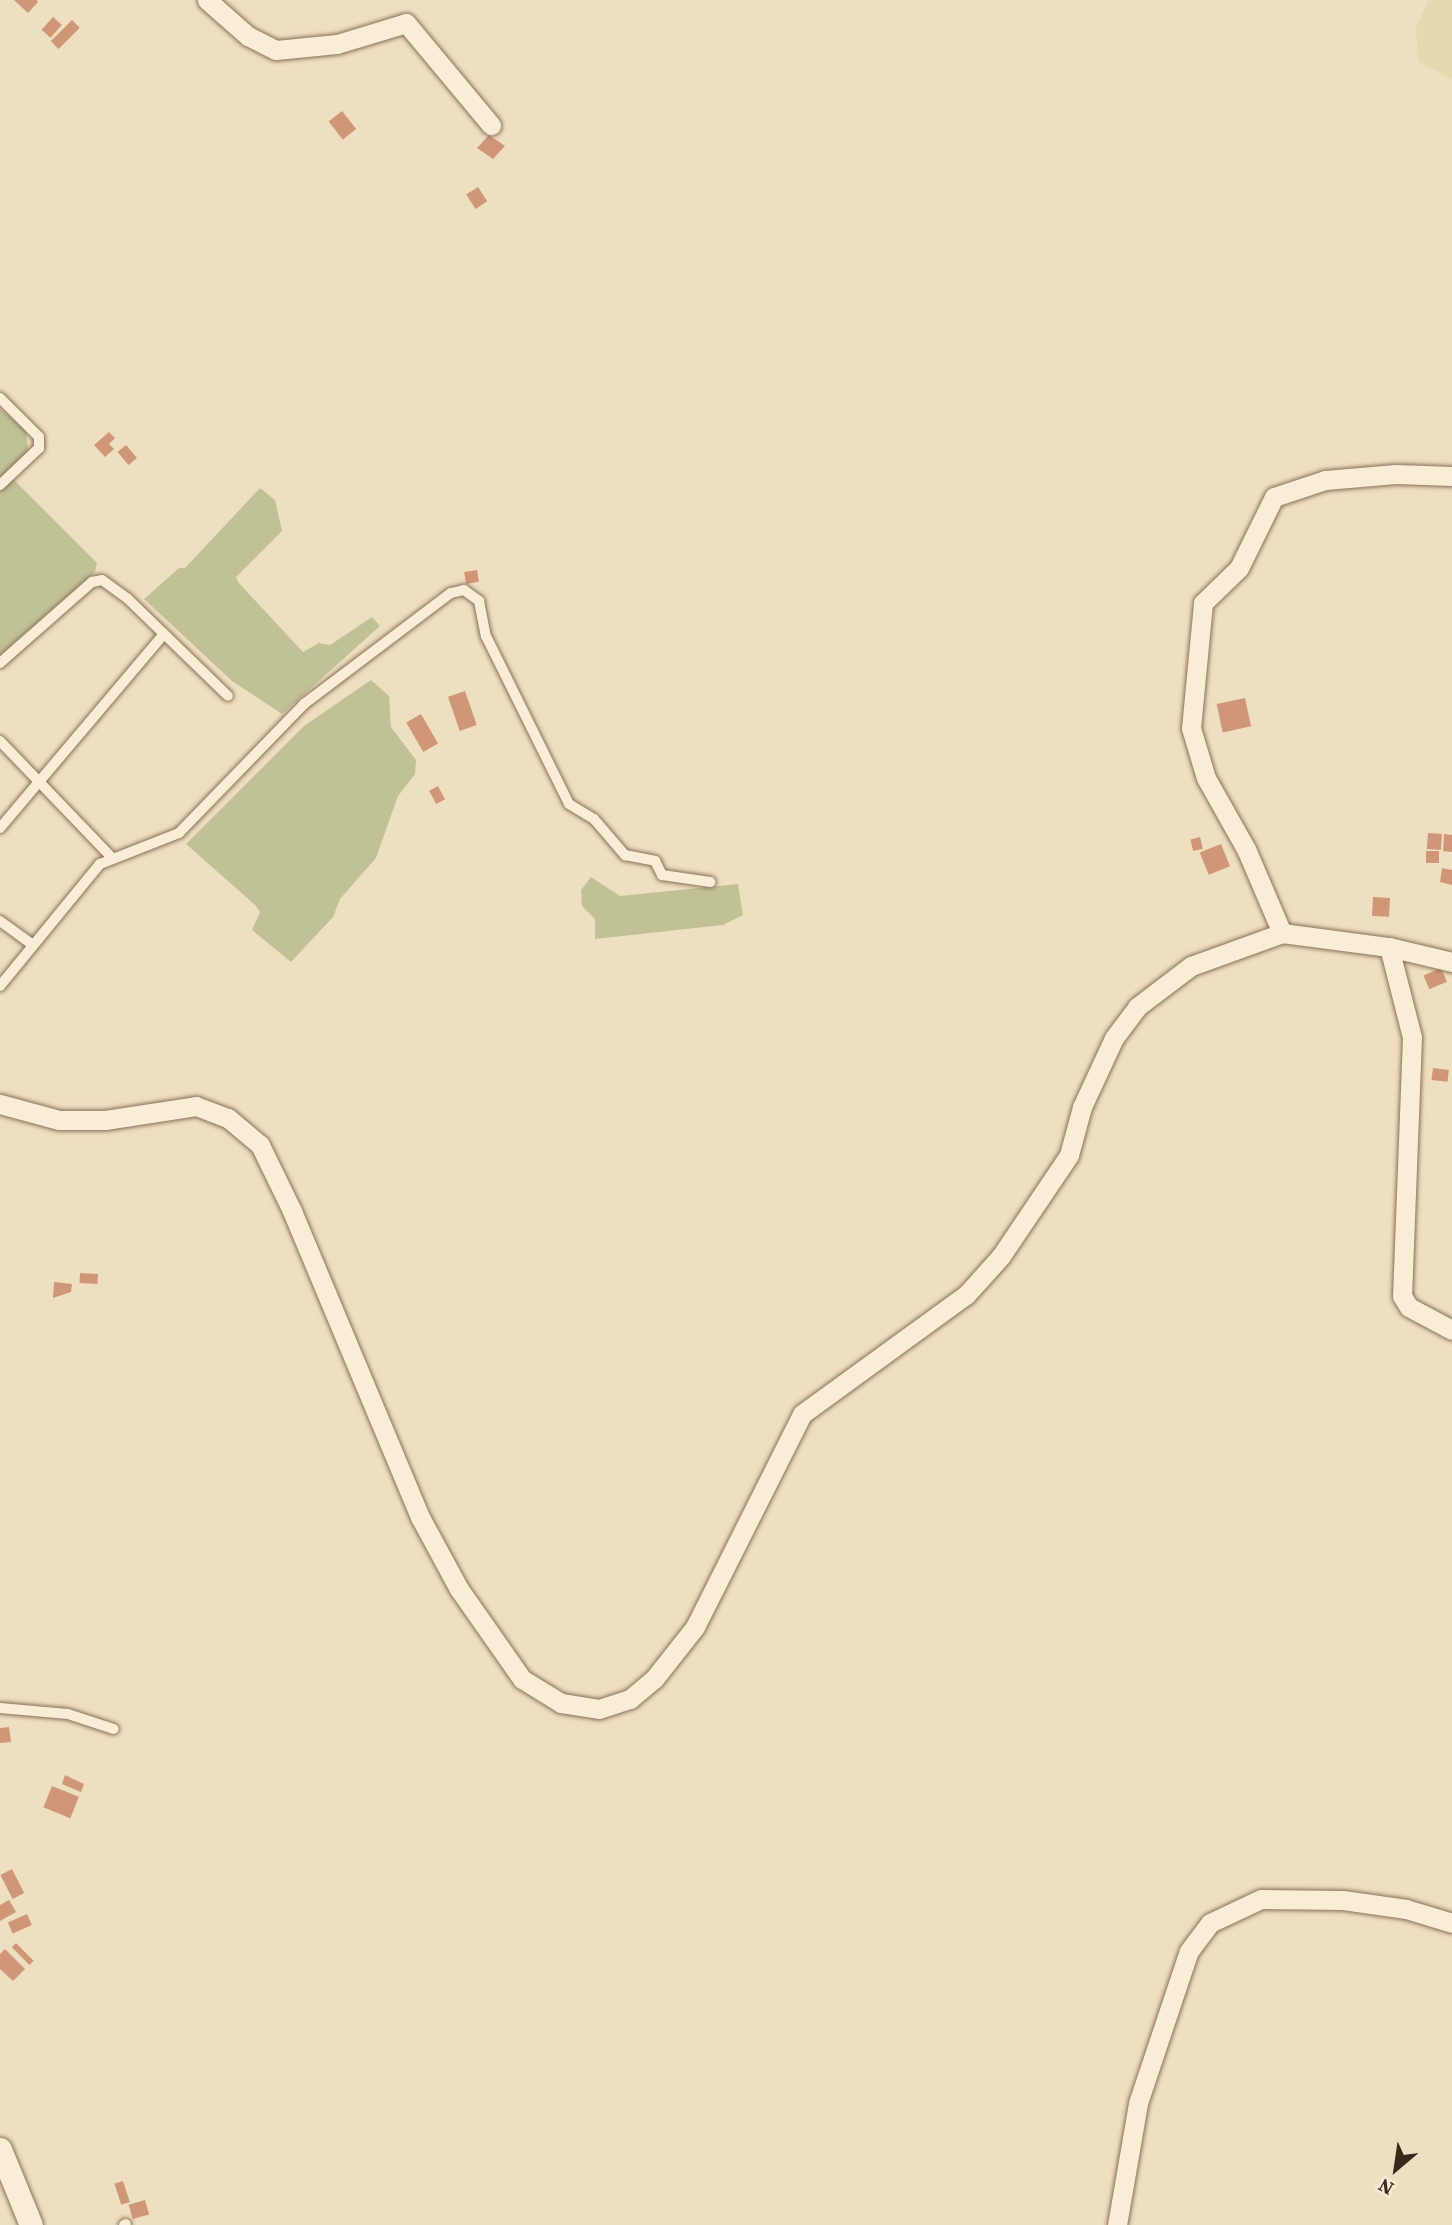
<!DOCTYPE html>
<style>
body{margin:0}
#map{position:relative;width:1452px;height:2225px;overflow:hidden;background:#efdfc2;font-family:"Source Serif 4",serif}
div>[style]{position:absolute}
.farmland>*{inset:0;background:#e5d9b0}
.cemetery>*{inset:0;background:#c0c295}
.building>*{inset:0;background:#cf9677;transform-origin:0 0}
.roads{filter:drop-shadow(0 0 2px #8a7059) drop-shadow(0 0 2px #8a7059)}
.service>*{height:10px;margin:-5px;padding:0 5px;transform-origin:5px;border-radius:5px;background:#faedd6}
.minor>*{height:19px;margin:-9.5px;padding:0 9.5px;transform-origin:9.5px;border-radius:9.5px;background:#faedd6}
.tertiary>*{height:23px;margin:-11.5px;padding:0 11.5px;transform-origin:11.5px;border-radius:11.5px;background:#faedd6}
span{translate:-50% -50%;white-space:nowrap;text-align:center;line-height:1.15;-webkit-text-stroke:5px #f7ead2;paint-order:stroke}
.north{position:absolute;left:1361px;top:2134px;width:70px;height:70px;-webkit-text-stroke:5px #f7ead2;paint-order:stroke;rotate:209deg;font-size:19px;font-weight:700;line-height:28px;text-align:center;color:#39291d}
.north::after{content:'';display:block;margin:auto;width:24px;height:32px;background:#39291d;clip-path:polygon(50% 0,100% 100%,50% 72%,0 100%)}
</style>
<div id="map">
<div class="farmland">
<i style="clip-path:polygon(1428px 0,1452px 0,1452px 79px,1418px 62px,1416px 28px)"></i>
</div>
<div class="cemetery">
<i style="clip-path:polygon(0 409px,26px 430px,28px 450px,0 480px)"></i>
<i style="clip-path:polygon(13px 479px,97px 563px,95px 572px,0 655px,0 488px)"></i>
<i style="clip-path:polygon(260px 488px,275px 500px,282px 531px,236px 577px,238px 582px,303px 652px,319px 643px,330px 645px,372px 617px,380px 626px,282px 714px,232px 681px,144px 599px,179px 568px,185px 568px)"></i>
<i style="clip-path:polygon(371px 680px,389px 696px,391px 727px,416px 760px,415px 774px,398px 796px,376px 858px,340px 899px,333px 917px,291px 962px,252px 930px,260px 912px,255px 905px,186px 844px,304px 726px)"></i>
<i style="clip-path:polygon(591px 877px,620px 896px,738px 884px,743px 915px,723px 925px,595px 939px,595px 919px,582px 906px,581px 890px)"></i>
</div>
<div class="building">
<i style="clip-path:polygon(14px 0,37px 0,38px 2px,28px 13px)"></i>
<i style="left:53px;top:17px;width:12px;height:17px;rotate:42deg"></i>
<i style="left:72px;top:20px;width:11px;height:30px;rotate:45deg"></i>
<i style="left:342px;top:111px;width:23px;height:17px;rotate:52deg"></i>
<i style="clip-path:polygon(489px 135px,505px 146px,493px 159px,477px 148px)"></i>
<i style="left:478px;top:187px;width:17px;height:14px;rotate:57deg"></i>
<i style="clip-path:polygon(109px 432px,115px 438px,109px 444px,114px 449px,105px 457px,94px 445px)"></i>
<i style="left:126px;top:445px;width:17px;height:11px;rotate:50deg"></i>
<i style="left:477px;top:570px;width:12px;height:13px;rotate:81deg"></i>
<i style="left:465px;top:691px;width:36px;height:18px;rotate:71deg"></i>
<i style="left:1245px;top:698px;width:29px;height:29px;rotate:78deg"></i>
<i style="left:421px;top:714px;width:34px;height:17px;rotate:60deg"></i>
<i style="left:438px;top:786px;width:15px;height:10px;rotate:62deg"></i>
<i style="left:1428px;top:833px;width:14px;height:16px;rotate:4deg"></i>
<i style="clip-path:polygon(1444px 834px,1452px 835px,1452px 852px,1443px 851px)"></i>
<i style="left:1200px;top:837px;width:12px;height:10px;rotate:76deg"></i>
<i style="left:1221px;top:844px;width:24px;height:23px;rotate:68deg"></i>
<i style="left:1426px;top:851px;width:13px;height:12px"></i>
<i style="clip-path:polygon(1442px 868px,1452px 870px,1452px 885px,1440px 882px)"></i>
<i style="left:1373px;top:897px;width:17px;height:19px;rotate:3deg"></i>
<i style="left:1441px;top:968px;width:15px;height:19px;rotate:67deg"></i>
<i style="left:1433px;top:1068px;width:16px;height:12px;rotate:7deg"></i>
<i style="left:80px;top:1273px;width:18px;height:10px;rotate:3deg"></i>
<i style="clip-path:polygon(54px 1282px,72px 1284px,71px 1292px,53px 1298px)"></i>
<i style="clip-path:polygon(9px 1727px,11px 1742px,0 1743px,0 1728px)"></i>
<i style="clip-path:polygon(65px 1775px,84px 1784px,81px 1792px,62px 1784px)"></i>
<i style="left:52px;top:1786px;width:29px;height:23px;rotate:22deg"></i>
<i style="left:12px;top:1869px;width:27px;height:13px;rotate:63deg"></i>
<i style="clip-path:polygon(9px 1900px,16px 1912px,0 1921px,0 1905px)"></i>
<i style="left:27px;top:1914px;width:12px;height:21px;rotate:66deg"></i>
<i style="left:16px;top:1943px;width:25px;height:6px;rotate:45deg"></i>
<i style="clip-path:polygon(5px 1949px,25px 1969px,13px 1981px,0 1969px,0 1954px)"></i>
<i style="left:123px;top:2181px;width:22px;height:9px;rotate:72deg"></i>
<i style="left:145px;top:2200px;width:15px;height:17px;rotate:74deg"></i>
</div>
<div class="roads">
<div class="service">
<i style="left:0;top:398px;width:55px;rotate:45deg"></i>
<i style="left:39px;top:437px;width:11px;rotate:90deg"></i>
<i style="left:39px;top:448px;width:54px;rotate:136.5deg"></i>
<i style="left:0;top:663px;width:123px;rotate:-41.4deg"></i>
<i style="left:92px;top:582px;width:10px;rotate:-11deg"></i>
<i style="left:102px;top:580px;width:32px;rotate:36deg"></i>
<i style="left:128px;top:599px;width:139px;rotate:44.1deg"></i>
<i style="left:0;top:741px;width:163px;rotate:46.2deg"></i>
<i style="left:0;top:828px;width:254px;rotate:-49.8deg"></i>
<i style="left:0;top:921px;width:41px;rotate:36deg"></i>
<i style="left:0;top:986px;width:158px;rotate:-50.7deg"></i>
<i style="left:100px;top:864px;width:85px;rotate:-21.4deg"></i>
<i style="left:179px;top:833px;width:180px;rotate:-45.9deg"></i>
<i style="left:304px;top:704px;width:184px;rotate:-37.1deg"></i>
<i style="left:451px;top:593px;width:13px;rotate:-13deg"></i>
<i style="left:464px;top:590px;width:19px;rotate:36deg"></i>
<i style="left:479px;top:601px;width:36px;rotate:79deg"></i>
<i style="left:486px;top:636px;width:187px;rotate:63.7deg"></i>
<i style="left:569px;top:804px;width:29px;rotate:31deg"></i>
<i style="left:594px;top:819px;width:48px;rotate:49.3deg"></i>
<i style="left:625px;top:855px;width:31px;rotate:11deg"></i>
<i style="left:655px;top:861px;width:16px;rotate:63deg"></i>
<i style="left:662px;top:875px;width:49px;rotate:8.3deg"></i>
<i style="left:0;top:1708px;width:68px;rotate:5deg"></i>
<i style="left:68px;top:1714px;width:48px;rotate:18.1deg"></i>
<i style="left:124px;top:2225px;width:2px;rotate:-27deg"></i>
</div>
<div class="minor">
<i style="left:207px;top:0;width:55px;rotate:41.3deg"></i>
<i style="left:248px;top:36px;width:31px;rotate:27deg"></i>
<i style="left:276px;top:50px;width:61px;rotate:-5.6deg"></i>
<i style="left:337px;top:44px;width:72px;rotate:-16.9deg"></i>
<i style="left:406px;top:23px;width:133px;rotate:50.2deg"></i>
<i style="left:1282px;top:933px;width:91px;rotate:-113.2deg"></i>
<i style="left:1246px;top:849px;width:81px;rotate:-119.4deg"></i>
<i style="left:1206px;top:778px;width:52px;rotate:-106.7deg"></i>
<i style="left:1191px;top:728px;width:126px;rotate:-84.5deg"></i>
<i style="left:1203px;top:603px;width:50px;rotate:-44.2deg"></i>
<i style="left:1239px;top:568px;width:79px;rotate:-63.8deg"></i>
<i style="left:1274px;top:497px;width:54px;rotate:-18.4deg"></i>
<i style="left:1325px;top:480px;width:71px;rotate:-4.8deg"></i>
<i style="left:1396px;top:474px;width:56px;rotate:2deg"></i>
<i style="left:1389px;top:947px;width:93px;rotate:75.7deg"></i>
<i style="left:1412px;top:1037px;width:259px;rotate:92.2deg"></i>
<i style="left:1402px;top:1296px;width:13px;rotate:58deg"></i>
<i style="left:1409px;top:1307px;width:49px;rotate:28.1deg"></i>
<i style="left:0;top:1104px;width:61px;rotate:15.2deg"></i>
<i style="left:59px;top:1120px;width:46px"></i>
<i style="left:105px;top:1120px;width:92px;rotate:-8.7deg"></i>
<i style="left:196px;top:1106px;width:34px;rotate:21deg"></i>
<i style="left:228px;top:1118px;width:42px;rotate:40.2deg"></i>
<i style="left:260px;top:1145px;width:73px;rotate:64.1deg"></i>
<i style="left:292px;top:1211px;width:332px;rotate:67.3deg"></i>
<i style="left:420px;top:1517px;width:82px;rotate:61.6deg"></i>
<i style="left:459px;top:1589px;width:110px;rotate:55deg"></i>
<i style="left:522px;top:1679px;width:46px;rotate:31.6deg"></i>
<i style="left:561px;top:1703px;width:38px;rotate:9deg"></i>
<i style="left:599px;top:1709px;width:33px;rotate:-18deg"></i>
<i style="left:630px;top:1699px;width:31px;rotate:-40deg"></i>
<i style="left:654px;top:1679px;width:66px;rotate:-51.7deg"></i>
<i style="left:695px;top:1627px;width:238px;rotate:-63.3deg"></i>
<i style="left:802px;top:1414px;width:203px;rotate:-36deg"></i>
<i style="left:966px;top:1295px;width:52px;rotate:-48.1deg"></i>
<i style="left:1001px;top:1256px;width:122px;rotate:-56deg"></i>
<i style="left:1069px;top:1155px;width:50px;rotate:-74.8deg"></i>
<i style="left:1082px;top:1107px;width:76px;rotate:-65.1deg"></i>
<i style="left:1114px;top:1038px;width:39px;rotate:-53deg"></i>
<i style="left:1137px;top:1007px;width:68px;rotate:-37.2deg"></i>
<i style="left:1191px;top:966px;width:97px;rotate:-19.9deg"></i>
<i style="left:1282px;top:933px;width:108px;rotate:7.5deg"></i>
<i style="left:1389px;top:947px;width:65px;rotate:13.4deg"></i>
<i style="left:1117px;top:2225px;width:124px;rotate:-80.2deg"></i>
<i style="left:1138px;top:2103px;width:160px;rotate:-71.5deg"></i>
<i style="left:1189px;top:1951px;width:35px;rotate:-53deg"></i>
<i style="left:1210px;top:1923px;width:56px;rotate:-25.2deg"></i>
<i style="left:1261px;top:1899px;width:82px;rotate:0.7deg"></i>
<i style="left:1343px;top:1900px;width:64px;rotate:8.1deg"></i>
<i style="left:1406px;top:1909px;width:48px;rotate:16.9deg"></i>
</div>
<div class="tertiary">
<i style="left:0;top:2149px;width:82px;rotate:67.8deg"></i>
</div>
</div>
<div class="north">N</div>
</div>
